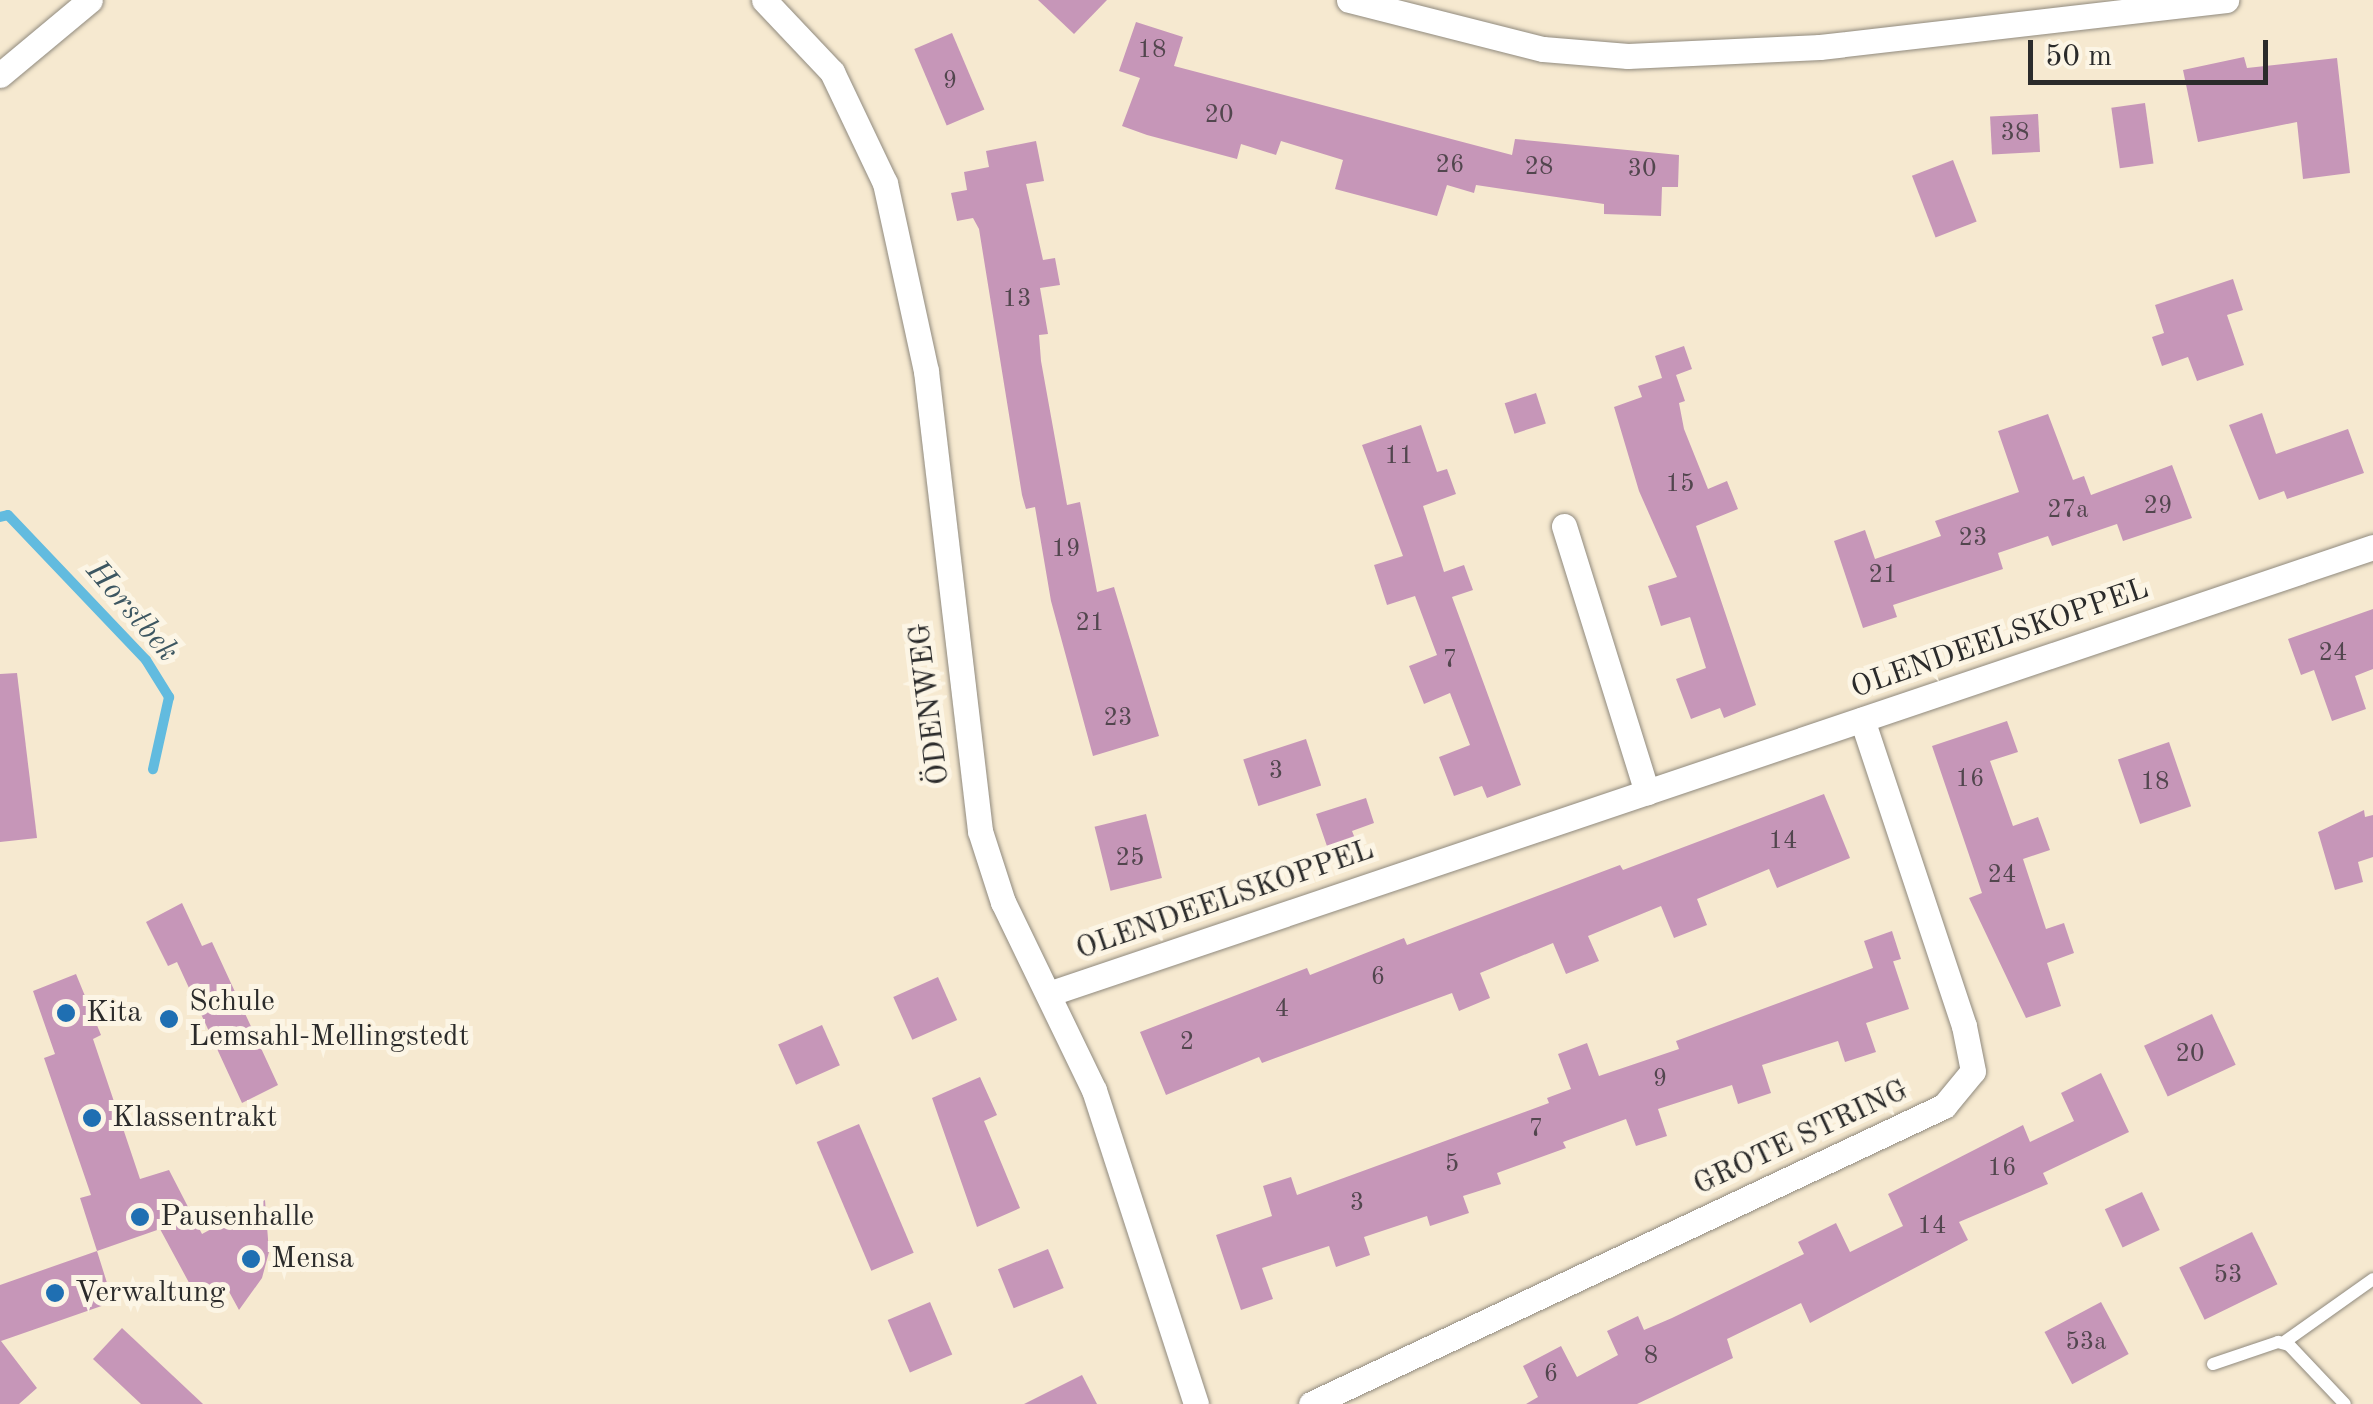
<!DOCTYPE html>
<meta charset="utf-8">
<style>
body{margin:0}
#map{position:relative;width:2373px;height:1404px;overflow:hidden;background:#f6e9d0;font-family:"Old Standard TT",serif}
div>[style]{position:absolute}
.stream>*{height:10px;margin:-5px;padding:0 5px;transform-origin:5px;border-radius:5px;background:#62bbdf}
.building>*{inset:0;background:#c696b8;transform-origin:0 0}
.roads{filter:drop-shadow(0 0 2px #908a7e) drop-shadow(0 0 2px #908a7e)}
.lane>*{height:12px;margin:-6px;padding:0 6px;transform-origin:6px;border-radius:6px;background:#fff}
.street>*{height:25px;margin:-12.5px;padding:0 12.5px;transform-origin:12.5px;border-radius:12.5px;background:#fff}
.dots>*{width:28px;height:28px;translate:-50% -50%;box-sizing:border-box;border:5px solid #fcf5e5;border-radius:50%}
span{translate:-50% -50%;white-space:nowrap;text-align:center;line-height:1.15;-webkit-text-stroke:10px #fcf5e5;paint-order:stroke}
.number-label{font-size:25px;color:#52464e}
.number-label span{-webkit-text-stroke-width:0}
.street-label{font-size:30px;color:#2b2b2b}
.poi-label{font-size:30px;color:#2b2b2b}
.left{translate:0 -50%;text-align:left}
.water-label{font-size:32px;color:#3c5661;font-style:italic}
.scale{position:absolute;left:2028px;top:40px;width:240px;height:45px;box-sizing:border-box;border:5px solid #2b2b2b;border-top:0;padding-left:12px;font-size:30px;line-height:35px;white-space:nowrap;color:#2b2b2b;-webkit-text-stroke:8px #fcf5e5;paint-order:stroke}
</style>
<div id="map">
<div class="stream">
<i style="left:0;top:517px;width:8px;rotate:-14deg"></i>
<i style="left:8px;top:515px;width:200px;rotate:46.4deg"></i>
<i style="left:146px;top:660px;width:44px;rotate:58.1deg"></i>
<i style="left:169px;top:697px;width:74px;rotate:102.5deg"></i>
</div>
<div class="building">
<i style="clip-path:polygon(1038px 0,1107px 0,1074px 34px)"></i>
<i style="clip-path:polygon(1136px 22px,1183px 37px,1174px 66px,1512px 155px,1515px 139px,1679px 155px,1678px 187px,1662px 187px,1661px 216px,1604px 214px,1604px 204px,1476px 185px,1474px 193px,1447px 185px,1437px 216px,1335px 189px,1343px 160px,1281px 141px,1276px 155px,1241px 144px,1237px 159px,1147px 135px,1122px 126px,1140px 78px,1119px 71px)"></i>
<i style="left:952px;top:33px;width:83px;height:41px;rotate:67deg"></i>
<i style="clip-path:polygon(2244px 57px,2247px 68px,2337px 58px,2350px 173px,2303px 179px,2297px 122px,2198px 142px,2183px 70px)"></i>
<i style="left:2145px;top:103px;width:61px;height:34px;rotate:82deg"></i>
<i style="left:2038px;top:114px;width:38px;height:48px;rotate:87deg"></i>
<i style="clip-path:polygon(1036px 141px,1044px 181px,1026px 184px,1043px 260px,1055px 258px,1060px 285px,1040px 288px,1048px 334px,1039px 335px,1041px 361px,1067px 505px,1080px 502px,1097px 592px,1114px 587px,1159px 736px,1093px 756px,1051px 601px,1035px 507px,1026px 509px,1022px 495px,979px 229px,973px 218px,957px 221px,951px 193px,967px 190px,964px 172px,989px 167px,986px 151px)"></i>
<i style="left:1953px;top:160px;width:66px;height:44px;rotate:69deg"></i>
<i style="clip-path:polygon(2233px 279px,2243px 310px,2227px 315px,2244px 365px,2197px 381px,2188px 357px,2162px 366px,2152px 337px,2164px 333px,2155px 305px)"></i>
<i style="clip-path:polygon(1684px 346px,1692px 369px,1676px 375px,1685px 401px,1679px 403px,1684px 429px,1708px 489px,1727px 481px,1738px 509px,1696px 526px,1756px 705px,1724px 718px,1720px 708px,1691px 719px,1676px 679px,1706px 668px,1690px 617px,1661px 626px,1648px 586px,1677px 577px,1639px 491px,1614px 407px,1642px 397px,1638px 386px,1662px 378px,1655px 356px)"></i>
<i style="left:1536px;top:393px;width:32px;height:33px;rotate:72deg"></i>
<i style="clip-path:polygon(2262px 413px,2276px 454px,2348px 429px,2364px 473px,2287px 499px,2284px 491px,2259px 500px,2229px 425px)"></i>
<i style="clip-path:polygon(2048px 414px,2073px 480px,2084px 476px,2091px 495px,2172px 465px,2192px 518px,2123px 541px,2117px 524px,2052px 546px,2048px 536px,1998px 553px,2003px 569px,1893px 605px,1897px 617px,1863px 628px,1834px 541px,1865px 530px,1875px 559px,1941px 536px,1935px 521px,2019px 492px,1998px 431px)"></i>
<i style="clip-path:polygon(1421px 425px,1437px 472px,1447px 469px,1456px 494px,1423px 506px,1444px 572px,1464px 565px,1473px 590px,1452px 597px,1521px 785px,1487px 798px,1482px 786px,1454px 796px,1439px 757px,1470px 745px,1450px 693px,1424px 704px,1409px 666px,1437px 655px,1415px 596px,1387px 605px,1374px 565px,1403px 556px,1362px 445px)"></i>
<i style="clip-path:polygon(2373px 609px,2373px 669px,2355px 676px,2366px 709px,2332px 721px,2314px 670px,2301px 675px,2288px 639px)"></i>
<i style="clip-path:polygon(17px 673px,37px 838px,0 842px,0 674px)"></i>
<i style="clip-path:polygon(2007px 721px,2018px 752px,1990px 761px,2013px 826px,2038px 817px,2050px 850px,2023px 859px,2046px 929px,2064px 923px,2074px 953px,2047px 963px,2061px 1006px,2026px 1018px,1969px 898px,1982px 893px,1932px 746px)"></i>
<i style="left:1306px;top:739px;width:49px;height:66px;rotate:72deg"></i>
<i style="left:2169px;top:742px;width:68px;height:54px;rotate:71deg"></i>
<i style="clip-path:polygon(1824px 794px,1850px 858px,1777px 888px,1769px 869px,1697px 899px,1707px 925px,1674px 938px,1661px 906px,1588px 936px,1599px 961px,1566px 974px,1553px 943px,1480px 973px,1490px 998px,1459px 1011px,1452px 993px,1262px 1063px,1259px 1057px,1166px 1095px,1140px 1032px,1307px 968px,1310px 975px,1404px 938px,1407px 945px,1620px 865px,1623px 870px)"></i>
<i style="clip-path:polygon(1366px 798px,1374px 823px,1352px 831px,1358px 846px,1330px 855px,1316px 814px)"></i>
<i style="clip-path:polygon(2364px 810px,2365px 817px,2373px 815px,2373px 857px,2358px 862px,2363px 882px,2335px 890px,2318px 832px)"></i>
<i style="left:1146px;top:814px;width:66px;height:53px;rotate:76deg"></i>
<i style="clip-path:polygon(182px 903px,202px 946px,212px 942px,278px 1085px,242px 1103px,177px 962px,168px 966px,146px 922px)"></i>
<i style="clip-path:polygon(1892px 931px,1901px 959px,1884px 964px,1893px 961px,1909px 1009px,1866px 1023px,1876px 1052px,1845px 1062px,1838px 1041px,1762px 1065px,1771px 1093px,1738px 1104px,1732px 1085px,1658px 1109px,1667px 1136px,1636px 1146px,1626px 1119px,1563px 1142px,1566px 1148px,1497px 1173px,1501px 1184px,1463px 1196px,1469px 1213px,1430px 1226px,1427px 1216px,1364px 1237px,1370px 1255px,1336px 1267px,1329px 1246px,1262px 1268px,1273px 1299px,1241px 1310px,1216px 1235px,1272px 1216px,1263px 1186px,1291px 1177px,1297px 1195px,1549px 1103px,1547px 1098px,1571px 1089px,1558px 1054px,1587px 1043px,1599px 1076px,1679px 1049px,1676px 1041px,1873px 968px,1864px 941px)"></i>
<i style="clip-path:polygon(76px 974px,101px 1035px,93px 1039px,140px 1179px,169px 1170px,202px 1234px,265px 1200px,269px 1252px,262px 1278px,239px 1310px,227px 1288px,200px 1303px,160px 1229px,97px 1251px,80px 1198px,91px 1195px,44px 1058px,55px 1054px,33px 991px)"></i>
<i style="left:938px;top:977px;width:47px;height:49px;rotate:66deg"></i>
<i style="left:2212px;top:1014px;width:56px;height:75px;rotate:65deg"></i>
<i style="left:822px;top:1025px;width:44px;height:48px;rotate:66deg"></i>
<i style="clip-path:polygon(2101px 1073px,2129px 1132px,2043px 1173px,2048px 1184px,1959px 1222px,1968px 1240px,1810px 1323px,1801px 1303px,1727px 1339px,1733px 1358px,1637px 1404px,1526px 1404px,1538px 1397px,1523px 1366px,1561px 1346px,1577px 1377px,1618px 1355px,1607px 1331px,1638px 1316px,1644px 1330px,1672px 1318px,1804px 1254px,1798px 1242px,1836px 1223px,1850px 1252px,1903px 1226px,1888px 1194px,2023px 1125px,2030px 1142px,2074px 1121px,2061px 1093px)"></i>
<i style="clip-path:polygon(980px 1077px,997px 1115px,984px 1121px,1020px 1208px,977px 1227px,932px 1098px)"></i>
<i style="left:859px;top:1124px;width:140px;height:46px;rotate:67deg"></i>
<i style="left:2142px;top:1192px;width:42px;height:41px;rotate:65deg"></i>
<i style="left:2252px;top:1232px;width:58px;height:81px;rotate:64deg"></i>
<i style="left:1048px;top:1249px;width:42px;height:54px;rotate:68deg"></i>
<i style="clip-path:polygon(97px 1251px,113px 1302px,1px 1341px,37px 1388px,19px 1404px,0 1404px,0 1285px)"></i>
<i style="left:930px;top:1302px;width:57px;height:46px;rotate:67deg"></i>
<i style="left:2101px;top:1302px;width:59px;height:64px;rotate:62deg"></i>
<i style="clip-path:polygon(122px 1328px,203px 1404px,141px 1404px,93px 1359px)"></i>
<i style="clip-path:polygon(1082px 1375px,1097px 1404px,1024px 1404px)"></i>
</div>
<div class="roads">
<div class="lane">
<i style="left:2283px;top:1343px;width:110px;rotate:-35.4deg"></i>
<i style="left:2213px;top:1364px;width:69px;rotate:-18.7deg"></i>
<i style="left:2278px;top:1342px;width:11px;rotate:15deg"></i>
<i style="left:2289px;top:1345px;width:81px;rotate:46.5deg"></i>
</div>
<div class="street">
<i style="left:764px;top:0;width:99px;rotate:46.6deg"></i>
<i style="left:832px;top:72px;width:123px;rotate:64.5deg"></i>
<i style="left:885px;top:183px;width:192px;rotate:77.7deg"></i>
<i style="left:926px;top:371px;width:463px;rotate:83.3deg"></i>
<i style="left:980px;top:831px;width:75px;rotate:72.1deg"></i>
<i style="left:1003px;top:902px;width:209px;rotate:64.2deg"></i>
<i style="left:1094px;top:1090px;width:330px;rotate:72deg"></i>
<i style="left:1349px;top:0;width:200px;rotate:14.2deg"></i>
<i style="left:1543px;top:49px;width:85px;rotate:4.7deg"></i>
<i style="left:1628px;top:56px;width:192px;rotate:-2.7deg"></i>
<i style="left:1820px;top:47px;width:409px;rotate:-6.6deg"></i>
<i style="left:0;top:75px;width:117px;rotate:-39.8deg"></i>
<i style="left:1564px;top:526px;width:279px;rotate:72.7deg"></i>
<i style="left:1051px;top:993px;width:1395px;rotate:-18.64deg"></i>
<i style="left:1311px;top:1404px;width:700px;rotate:-25.21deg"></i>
<i style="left:1944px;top:1106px;width:45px;rotate:-50.4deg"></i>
<i style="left:1973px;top:1071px;width:46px;rotate:-101.3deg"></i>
<i style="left:1964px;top:1026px;width:323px;rotate:-108.4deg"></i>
</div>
</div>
<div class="dots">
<i style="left:66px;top:1013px;background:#1f6fb2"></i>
<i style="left:169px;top:1019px;background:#1f6fb2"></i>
<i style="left:92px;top:1118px;background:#1f6fb2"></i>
<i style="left:140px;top:1217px;background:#1f6fb2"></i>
<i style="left:251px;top:1259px;background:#1f6fb2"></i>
<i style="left:55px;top:1293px;background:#1f6fb2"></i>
</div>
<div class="number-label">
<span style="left:1152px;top:51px">18</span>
<span style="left:950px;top:82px">9</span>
<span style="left:1219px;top:116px">20</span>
<span style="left:2015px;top:134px">38</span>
<span style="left:1450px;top:166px">26</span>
<span style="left:1539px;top:168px">28</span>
<span style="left:1642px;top:170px">30</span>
<span style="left:1017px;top:300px">13</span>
<span style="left:1399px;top:457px">11</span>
<span style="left:1680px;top:485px">15</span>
<span style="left:2158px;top:507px">29</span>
<span style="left:2068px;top:511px">27a</span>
<span style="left:1973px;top:539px">23</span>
<span style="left:1066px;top:550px">19</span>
<span style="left:1883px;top:576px">21</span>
<span style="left:1090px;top:624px">21</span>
<span style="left:2333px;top:654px">24</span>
<span style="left:1450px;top:661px">7</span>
<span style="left:1118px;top:719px">23</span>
<span style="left:1276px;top:772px">3</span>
<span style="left:1970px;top:780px">16</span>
<span style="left:2155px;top:783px">18</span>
<span style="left:1783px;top:842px">14</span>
<span style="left:1130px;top:859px">25</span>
<span style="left:2002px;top:876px">24</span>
<span style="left:1378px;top:978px">6</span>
<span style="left:1282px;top:1010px">4</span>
<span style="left:1187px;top:1043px">2</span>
<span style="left:2190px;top:1055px">20</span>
<span style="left:1660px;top:1080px">9</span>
<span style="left:1536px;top:1130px">7</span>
<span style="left:1452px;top:1165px">5</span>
<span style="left:2002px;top:1169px">16</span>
<span style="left:1357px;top:1204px">3</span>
<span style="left:1932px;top:1227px">14</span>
<span style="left:2228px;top:1276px">53</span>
<span style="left:2086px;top:1343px">53a</span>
<span style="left:1651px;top:1357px">8</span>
<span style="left:1551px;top:1375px">6</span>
</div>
<div class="street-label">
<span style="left:2000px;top:639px;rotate:-19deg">OLENDEELSKOPPEL</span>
<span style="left:930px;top:704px;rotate:-97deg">ÖDENWEG</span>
<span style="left:1225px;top:900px;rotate:-19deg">OLENDEELSKOPPEL</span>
<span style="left:1801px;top:1138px;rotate:-25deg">GROTE STRING</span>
</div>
<div class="poi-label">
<span class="left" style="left:189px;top:1019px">Schule<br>Lemsahl-Mellingstedt</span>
<span class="left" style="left:86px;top:1013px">Kita</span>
<span class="left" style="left:112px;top:1118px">Klassentrakt</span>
<span class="left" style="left:160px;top:1217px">Pausenhalle</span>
<span class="left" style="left:271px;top:1259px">Mensa</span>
<span class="left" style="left:75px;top:1293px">Verwaltung</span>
</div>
<div class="water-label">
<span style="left:131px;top:612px;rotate:49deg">Horstbek</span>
</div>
<div class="scale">50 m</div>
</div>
